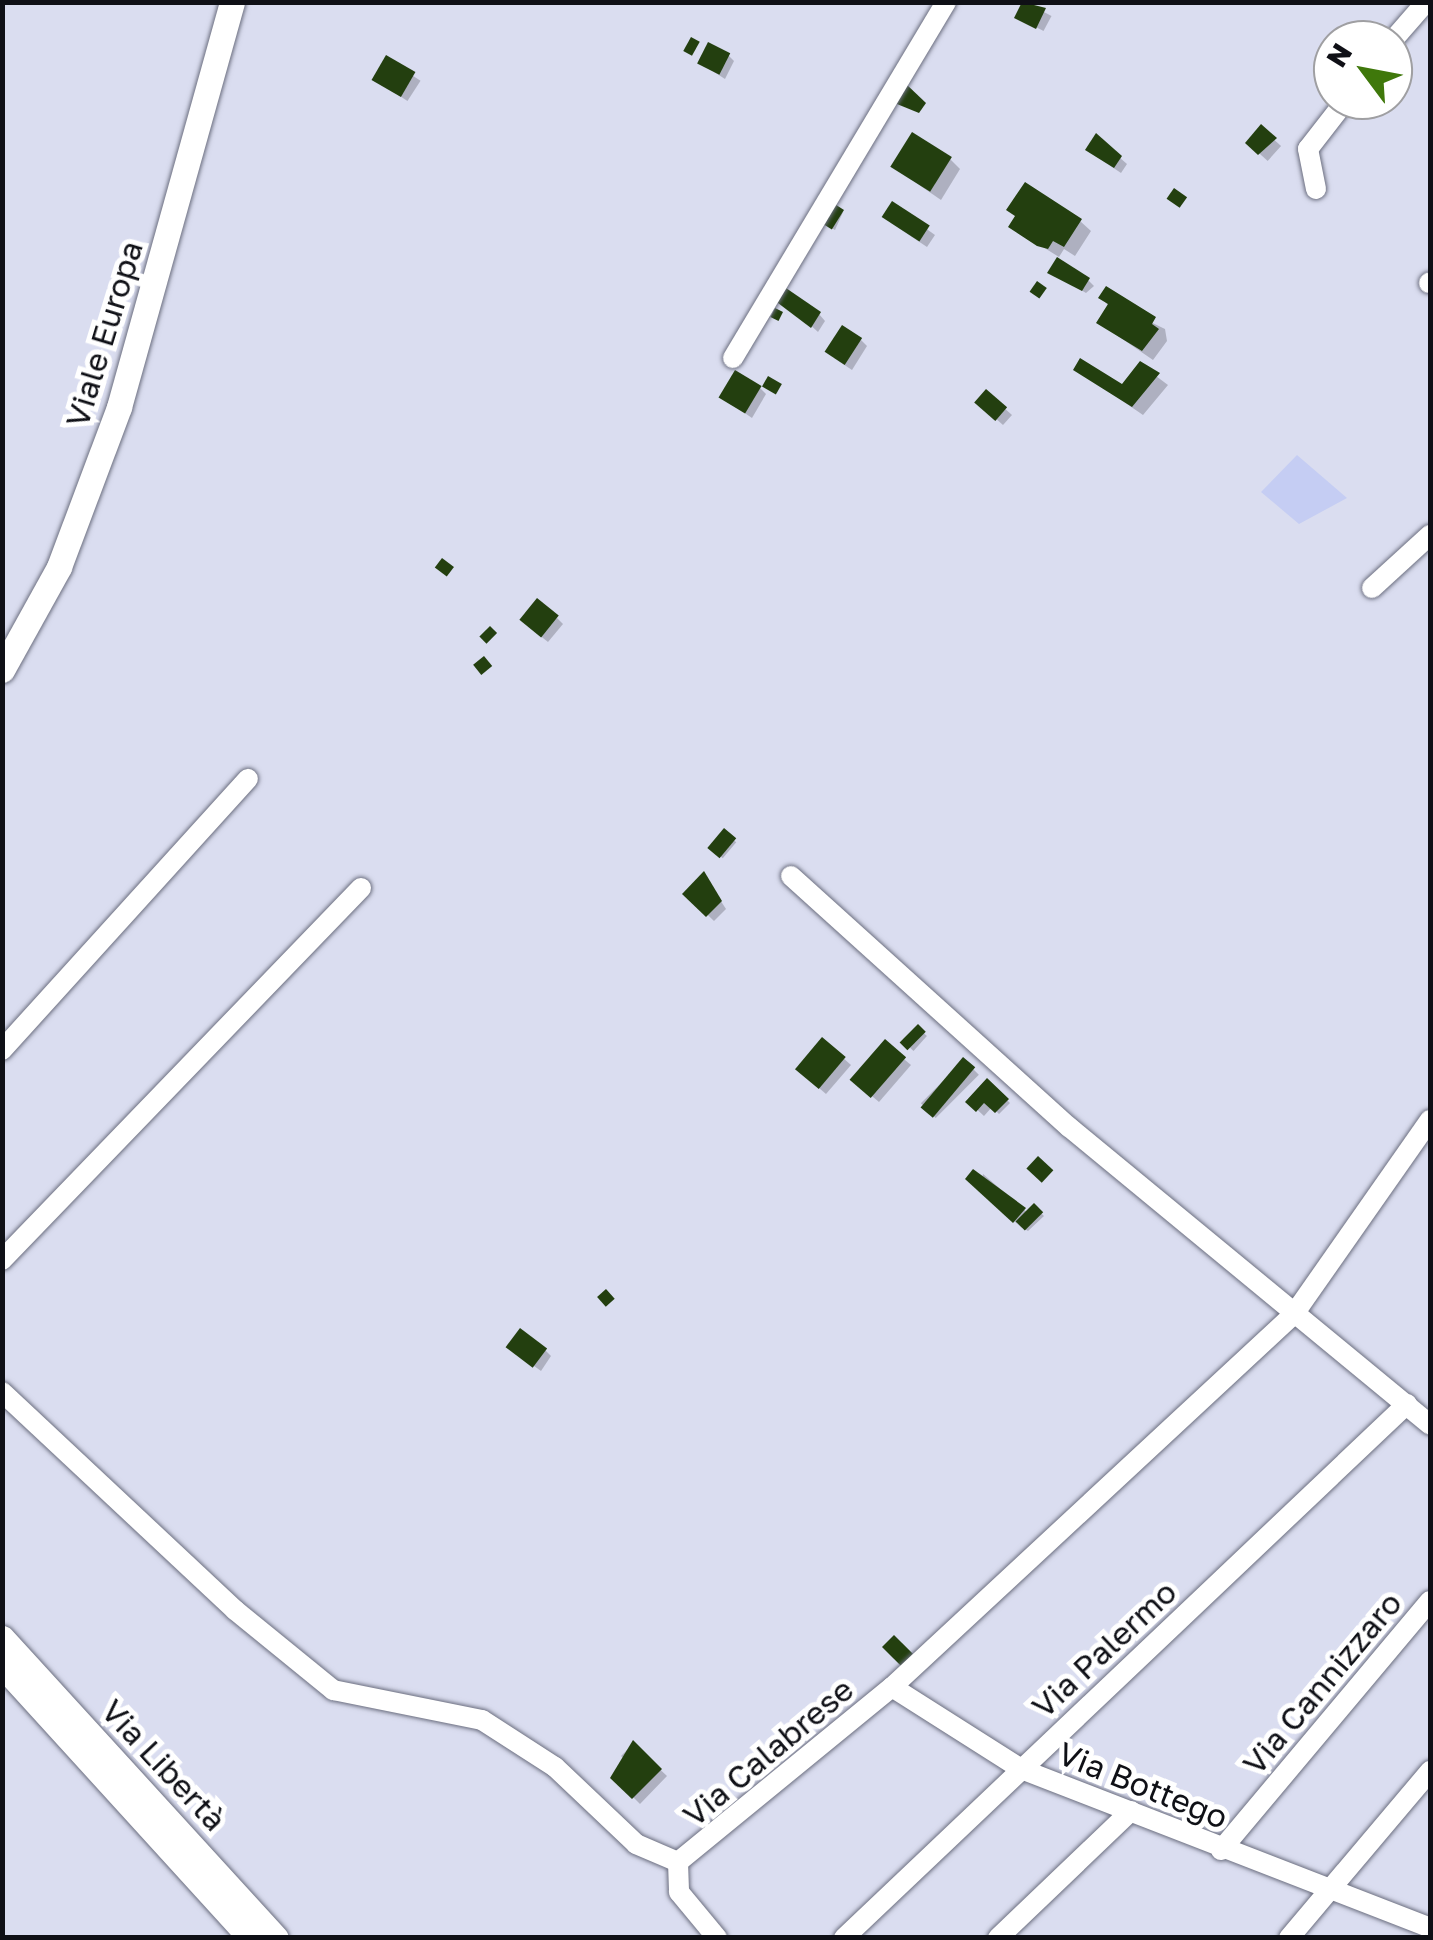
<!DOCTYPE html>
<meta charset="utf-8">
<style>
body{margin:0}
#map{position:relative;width:1433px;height:1940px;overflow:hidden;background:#daddf0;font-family:"Golos Text",sans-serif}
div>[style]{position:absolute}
.green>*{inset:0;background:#c5cdf3}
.shadow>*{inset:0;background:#0003;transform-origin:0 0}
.building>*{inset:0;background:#233f0f;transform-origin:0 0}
.roads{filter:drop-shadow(0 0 2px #6b6e7f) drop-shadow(0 0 2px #6b6e7f)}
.minor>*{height:20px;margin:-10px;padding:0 10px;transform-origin:10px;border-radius:10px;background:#fff}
.tertiary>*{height:25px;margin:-12.5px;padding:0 12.5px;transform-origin:12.5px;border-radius:12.5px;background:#fff}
span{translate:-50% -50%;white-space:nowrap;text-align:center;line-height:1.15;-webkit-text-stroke:10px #fff;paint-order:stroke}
.street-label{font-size:32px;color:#0f1016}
.frame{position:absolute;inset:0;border:5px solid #0f1016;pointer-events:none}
.north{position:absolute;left:1313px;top:20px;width:100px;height:100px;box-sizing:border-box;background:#fff;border:2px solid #9f9fa2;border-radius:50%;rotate:302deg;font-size:28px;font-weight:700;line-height:40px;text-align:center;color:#0f1016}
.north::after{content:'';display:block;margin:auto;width:35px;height:45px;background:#3f780b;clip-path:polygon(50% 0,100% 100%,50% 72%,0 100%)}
</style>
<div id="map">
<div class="green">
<i style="clip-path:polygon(1297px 455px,1347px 498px,1299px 524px,1261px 492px)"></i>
</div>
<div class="shadow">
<i style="left:1025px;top:2px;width:30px;height:17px;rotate:28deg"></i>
<i style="clip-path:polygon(728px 55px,734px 61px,725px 79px,700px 63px)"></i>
<i style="left:387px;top:59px;width:40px;height:24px;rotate:33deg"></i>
<i style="left:1261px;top:128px;width:27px;height:20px;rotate:42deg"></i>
<i style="clip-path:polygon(1096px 137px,1127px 164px,1121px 173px,1094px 155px)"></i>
<i style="clip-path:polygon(950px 159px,960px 169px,941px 200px,893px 167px)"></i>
<i style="clip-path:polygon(893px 205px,935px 235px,927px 247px,891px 223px)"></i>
<i style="clip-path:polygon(843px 212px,835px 230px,826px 225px)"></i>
<i style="clip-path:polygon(1080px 221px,1091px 231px,1075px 256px,1064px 249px,1059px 257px,1011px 227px)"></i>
<i style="clip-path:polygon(1050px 272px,1088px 280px,1094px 286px,1086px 293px)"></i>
<i style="clip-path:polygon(1101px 298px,1165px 329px,1167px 341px,1153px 360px,1099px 323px,1109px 306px)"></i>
<i style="clip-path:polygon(795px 311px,819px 314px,825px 321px,818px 332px)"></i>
<i style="clip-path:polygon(861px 340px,867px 346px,852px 370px,834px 358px)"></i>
<i style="clip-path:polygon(1140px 364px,1168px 385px,1143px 415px,1076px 369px,1123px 387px)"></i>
<i style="clip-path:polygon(760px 388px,766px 394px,752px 418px,721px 397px)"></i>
<i style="clip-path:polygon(986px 392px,1012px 415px,1003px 425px,984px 408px)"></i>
<i style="clip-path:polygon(557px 618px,563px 624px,548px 642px,528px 626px)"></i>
<i style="left:724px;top:832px;width:16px;height:21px;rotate:40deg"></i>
<i style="clip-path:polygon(704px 875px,726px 909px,714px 921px,686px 894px)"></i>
<i style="left:918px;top:1028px;width:12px;height:20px;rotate:42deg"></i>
<i style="clip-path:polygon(823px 1040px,851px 1065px,826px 1094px,804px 1075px)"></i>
<i style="clip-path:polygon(885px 1043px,911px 1065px,879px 1102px,860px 1086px)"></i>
<i style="left:964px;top:1060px;width:21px;height:61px;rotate:45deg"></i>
<i style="clip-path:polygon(988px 1082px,1010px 1103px,999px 1114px,992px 1107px,984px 1116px,969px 1102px)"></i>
<i style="clip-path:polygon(983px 1174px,1028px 1213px,1034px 1206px,1044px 1216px,1028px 1231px,1021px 1227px,980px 1192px)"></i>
<i style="clip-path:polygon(545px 1350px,551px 1356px,541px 1371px,516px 1353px)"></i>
<i style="clip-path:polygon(633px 1744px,667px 1776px,640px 1804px,614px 1778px,628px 1763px,621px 1756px)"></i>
</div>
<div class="building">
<i style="clip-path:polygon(1022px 2px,1046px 8px,1036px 29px,1014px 18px)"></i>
<i style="left:691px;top:37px;width:10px;height:16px;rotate:29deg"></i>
<i style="left:708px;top:42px;width:25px;height:24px;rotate:27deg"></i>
<i style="left:386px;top:55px;width:34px;height:29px;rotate:30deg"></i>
<i style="clip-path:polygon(905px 83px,926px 103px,919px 113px,892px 102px)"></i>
<i style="clip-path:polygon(1261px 124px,1277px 138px,1258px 155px,1245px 143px)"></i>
<i style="left:912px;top:132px;width:47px;height:41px;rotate:32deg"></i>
<i style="clip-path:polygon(1096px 133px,1122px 156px,1114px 168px,1085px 150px)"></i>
<i style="clip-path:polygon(1025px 182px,1082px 219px,1064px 247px,1053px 241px,1048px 249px,1037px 246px,1008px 227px,1015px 216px,1006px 210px)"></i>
<i style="left:1174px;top:188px;width:16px;height:13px;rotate:35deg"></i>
<i style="left:892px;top:201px;width:45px;height:19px;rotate:33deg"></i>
<i style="left:833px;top:203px;width:13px;height:23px;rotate:32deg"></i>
<i style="clip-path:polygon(1057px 257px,1090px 278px,1082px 291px,1047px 273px)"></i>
<i style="left:1037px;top:281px;width:12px;height:13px;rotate:35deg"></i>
<i style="clip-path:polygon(783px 286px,821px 312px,811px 328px,774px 300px)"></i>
<i style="clip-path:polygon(1106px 286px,1156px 317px,1152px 324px,1159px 329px,1142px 351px,1096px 323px,1108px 304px,1098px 298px)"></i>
<i style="left:775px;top:308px;width:9px;height:10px;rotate:27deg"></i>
<i style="left:842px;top:325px;width:24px;height:32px;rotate:33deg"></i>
<i style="clip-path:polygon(1080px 358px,1122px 384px,1140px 361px,1160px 373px,1132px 407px,1073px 370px)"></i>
<i style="left:735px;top:370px;width:31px;height:32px;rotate:31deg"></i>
<i style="left:768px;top:376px;width:16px;height:12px;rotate:30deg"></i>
<i style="left:986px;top:389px;width:28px;height:18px;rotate:41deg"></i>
<i style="left:442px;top:558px;width:15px;height:12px;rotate:37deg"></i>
<i style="left:537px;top:598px;width:28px;height:28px;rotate:39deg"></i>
<i style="left:490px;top:626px;width:10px;height:15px;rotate:45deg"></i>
<i style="left:484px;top:656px;width:13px;height:14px;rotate:51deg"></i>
<i style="left:724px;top:828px;width:16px;height:26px;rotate:40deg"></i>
<i style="clip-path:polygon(704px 871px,722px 901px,706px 917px,682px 894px)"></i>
<i style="left:918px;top:1024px;width:11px;height:26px;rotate:45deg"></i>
<i style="left:822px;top:1037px;width:31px;height:42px;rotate:40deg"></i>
<i style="left:885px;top:1039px;width:28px;height:54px;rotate:41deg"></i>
<i style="left:963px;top:1057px;width:16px;height:66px;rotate:40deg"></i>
<i style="clip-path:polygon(987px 1078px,1009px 1099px,995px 1113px,984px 1103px,976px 1112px,965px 1102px)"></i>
<i style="left:1038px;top:1156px;width:21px;height:17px;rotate:43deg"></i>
<i style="clip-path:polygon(973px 1169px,1026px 1208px,1013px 1223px,965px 1179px)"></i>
<i style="left:1034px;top:1203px;width:13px;height:26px;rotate:45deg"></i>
<i style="left:606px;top:1289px;width:13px;height:12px;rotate:48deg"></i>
<i style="left:520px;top:1328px;width:34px;height:24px;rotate:37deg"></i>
<i style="left:894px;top:1635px;width:27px;height:17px;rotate:45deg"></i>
<i style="clip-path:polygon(633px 1740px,662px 1769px,632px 1799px,610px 1778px)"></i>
</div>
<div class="roads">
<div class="minor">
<i style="left:1393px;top:40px;width:50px;rotate:-49deg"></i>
<i style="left:1316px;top:189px;width:41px;rotate:-101.3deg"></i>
<i style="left:1308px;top:149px;width:62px;rotate:-52.2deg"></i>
<i style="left:1429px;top:283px;width:1px;rotate:-45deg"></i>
<i style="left:733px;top:358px;width:415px;rotate:-59.1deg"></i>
<i style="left:1372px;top:588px;width:79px;rotate:-42.4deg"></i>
<i style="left:791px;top:876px;width:375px;rotate:42.1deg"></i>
<i style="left:1069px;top:1127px;width:468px;rotate:39.5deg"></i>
<i style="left:2px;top:1050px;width:366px;rotate:-47.8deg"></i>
<i style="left:2px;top:1260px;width:517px;rotate:-46.02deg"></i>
<i style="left:2px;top:1392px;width:319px;rotate:43.1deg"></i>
<i style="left:235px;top:1610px;width:127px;rotate:39.2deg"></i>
<i style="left:333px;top:1690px;width:152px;rotate:11.4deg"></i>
<i style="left:482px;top:1720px;width:87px;rotate:32.8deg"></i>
<i style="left:555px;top:1767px;width:112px;rotate:43.5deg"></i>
<i style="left:636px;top:1844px;width:46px;rotate:23.2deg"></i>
<i style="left:892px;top:1687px;width:153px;rotate:32.4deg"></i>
<i style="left:1021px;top:1769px;width:439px;rotate:21.2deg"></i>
<i style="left:1221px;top:1850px;width:325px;rotate:-50deg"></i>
<i style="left:678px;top:1862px;width:276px;rotate:-39.3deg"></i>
<i style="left:892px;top:1687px;width:548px;rotate:-42.86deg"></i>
<i style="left:1294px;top:1314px;width:237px;rotate:-55deg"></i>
<i style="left:678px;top:1862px;width:30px;rotate:88deg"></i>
<i style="left:679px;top:1892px;width:60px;rotate:50.4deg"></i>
<i style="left:844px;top:1938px;width:776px;rotate:-43.49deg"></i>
<i style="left:998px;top:1938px;width:184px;rotate:-43.7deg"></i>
<i style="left:1289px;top:1938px;width:219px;rotate:-49.8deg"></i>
</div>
<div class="tertiary">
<i style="left:2px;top:670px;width:118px;rotate:-61deg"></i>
<i style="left:59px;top:567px;width:171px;rotate:-69.4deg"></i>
<i style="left:119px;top:407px;width:420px;rotate:-74.4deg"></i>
<i style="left:2px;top:1638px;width:406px;rotate:47.6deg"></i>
<i style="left:2px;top:1665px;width:369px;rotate:47.7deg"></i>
</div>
</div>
<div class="street-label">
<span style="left:104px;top:334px;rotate:-73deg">Viale Europa</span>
<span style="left:1104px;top:1649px;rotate:-43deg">Via Palermo</span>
<span style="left:1322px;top:1683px;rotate:-50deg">Via Cannizzaro</span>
<span style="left:768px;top:1752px;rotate:-40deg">Via Calabrese</span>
<span style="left:164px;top:1765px;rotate:47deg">Via Libertà</span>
<span style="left:1143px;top:1785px;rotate:22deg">Via Bottego</span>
</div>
<div class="frame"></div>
<div class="north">N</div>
</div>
